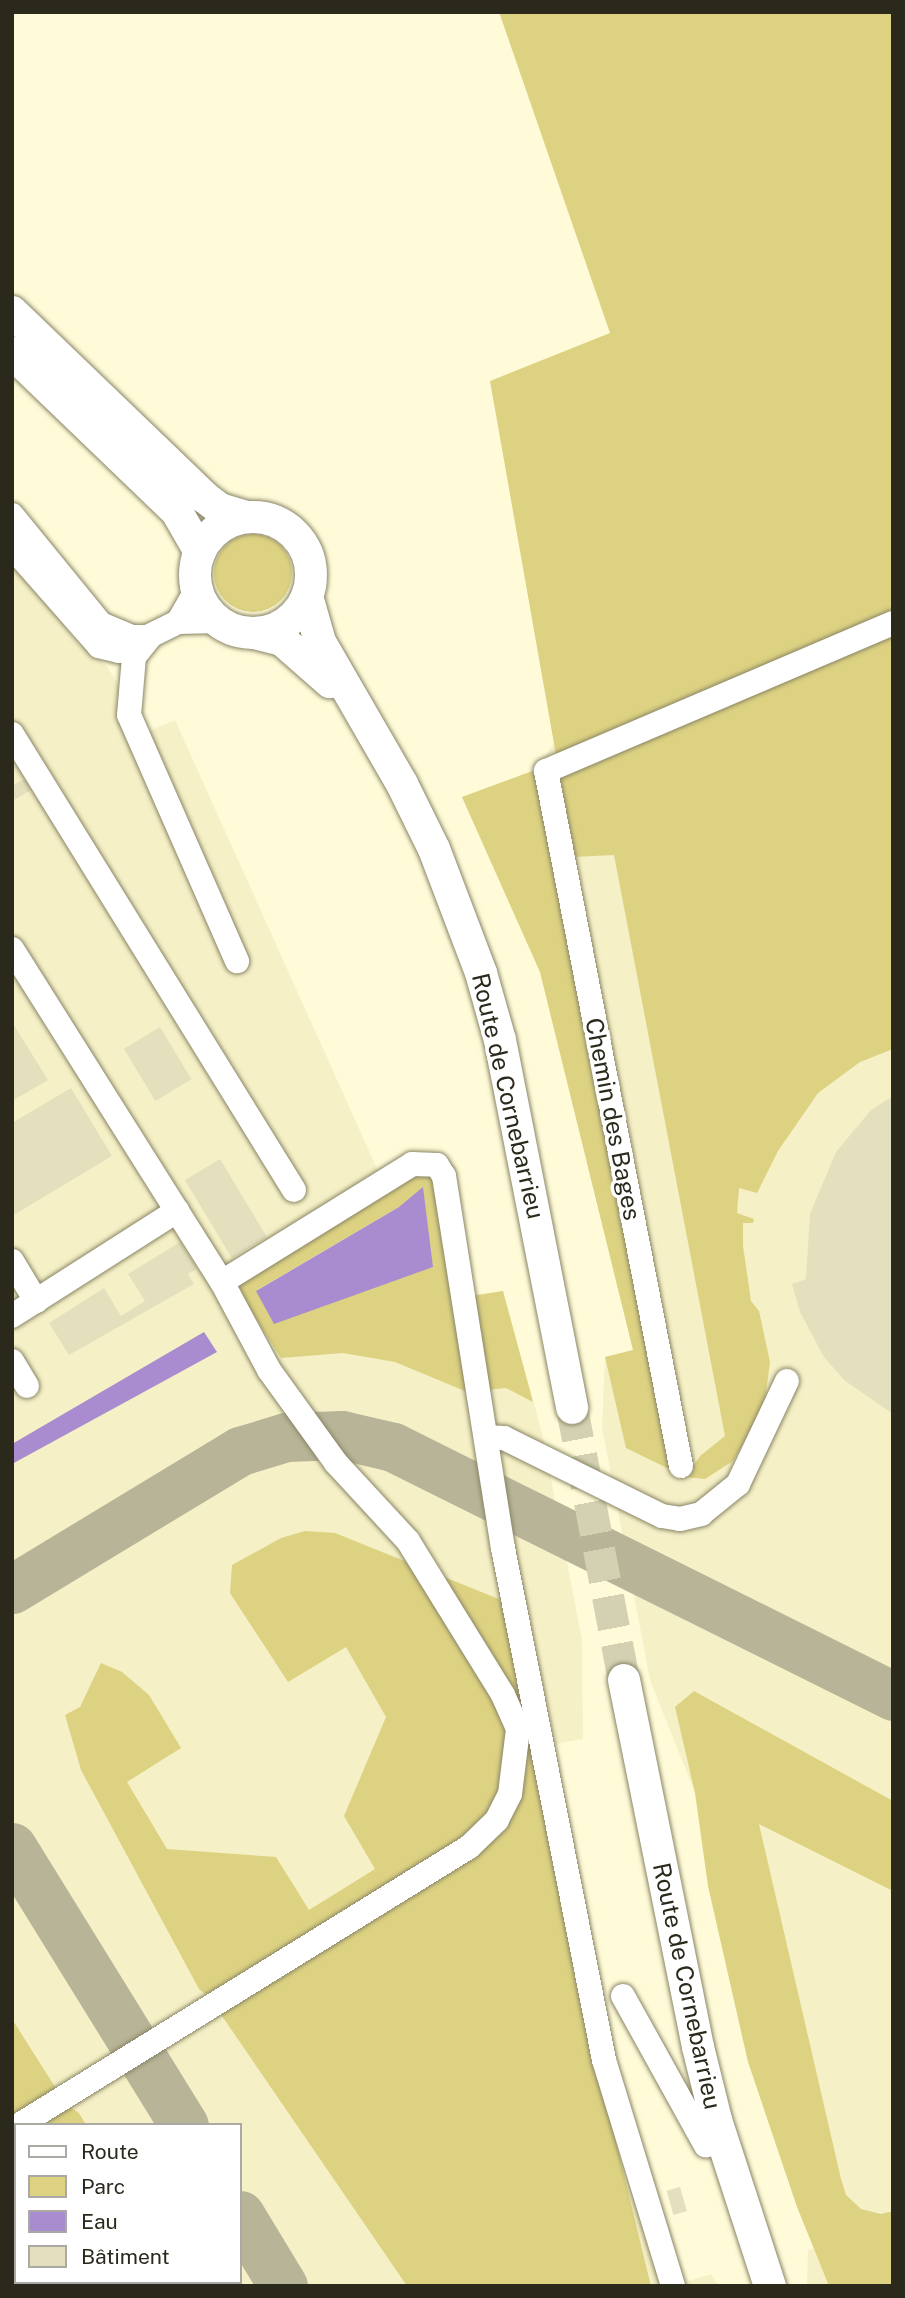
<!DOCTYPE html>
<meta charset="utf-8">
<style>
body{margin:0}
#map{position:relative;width:905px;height:2298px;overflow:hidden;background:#fffbd8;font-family:"Public Sans",sans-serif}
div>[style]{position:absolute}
.built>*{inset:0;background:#f5f0c6}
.green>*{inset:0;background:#ddd282}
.round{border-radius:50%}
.water>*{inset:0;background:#a98bd0}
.taxiway>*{height:49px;margin:-24.5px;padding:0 24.5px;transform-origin:24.5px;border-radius:24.5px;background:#b7b498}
.building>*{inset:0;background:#e4e0be;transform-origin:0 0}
.major-tunnel>*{height:32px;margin-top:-16px;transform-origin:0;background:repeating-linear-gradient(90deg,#d4d1b2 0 32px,transparent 0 48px)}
.roads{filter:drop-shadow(0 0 2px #898566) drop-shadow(0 0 2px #898566)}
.minor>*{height:24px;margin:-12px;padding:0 12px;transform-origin:12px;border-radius:12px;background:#fff}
.major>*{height:32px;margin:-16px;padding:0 16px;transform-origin:16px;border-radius:16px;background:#fff}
.major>.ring{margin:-16px;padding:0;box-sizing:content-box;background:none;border:32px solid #fff;border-radius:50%}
span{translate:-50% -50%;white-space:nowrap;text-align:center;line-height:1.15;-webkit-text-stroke:7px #fff;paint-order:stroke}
.street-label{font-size:24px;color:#2a291c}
.frame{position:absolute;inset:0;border:14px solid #2a291c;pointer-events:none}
.legend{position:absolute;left:14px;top:2123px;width:228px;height:161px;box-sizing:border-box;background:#fff;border:2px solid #aaa9a4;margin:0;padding:9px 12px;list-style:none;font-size:21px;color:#2a291c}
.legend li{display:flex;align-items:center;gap:14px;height:35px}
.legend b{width:35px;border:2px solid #aaa9a4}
</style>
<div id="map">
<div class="built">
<i style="clip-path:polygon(evenodd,12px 555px,78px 644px,106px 665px,120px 687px,132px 738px,175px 720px,379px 1173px,410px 1154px,435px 1152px,456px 1167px,472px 1295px,503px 1291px,542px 1433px,582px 1640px,583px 1739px,555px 1744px,622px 2090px,682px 2283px,711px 2274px,719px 2286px,12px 2286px,12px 555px,16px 2125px,240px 2125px,240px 2282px,16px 2282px,16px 2125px)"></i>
<i style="clip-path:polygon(893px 610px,893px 2286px,807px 2286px,808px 2250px,832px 2242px,695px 1793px,650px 1680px,602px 1427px,605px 1357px,633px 1350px,540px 972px,462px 797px,538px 769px,555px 741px)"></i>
</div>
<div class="green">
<i style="clip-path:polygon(499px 12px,893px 12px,893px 1049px,860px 1062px,818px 1093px,778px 1151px,757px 1193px,739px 1188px,737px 1213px,754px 1219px,753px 1223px,743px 1223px,743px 1246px,751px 1301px,759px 1311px,770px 1362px,764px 1407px,733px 1461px,705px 1479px,686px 1477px,700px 1456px,725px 1436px,614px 855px,574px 857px,490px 381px,610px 333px)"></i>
<i class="round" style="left:214px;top:534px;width:78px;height:78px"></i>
<i style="clip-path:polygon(538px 769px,671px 1470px,626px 1448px,605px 1357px,633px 1350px,540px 972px,462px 797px)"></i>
<i style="clip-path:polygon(evenodd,419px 1170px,436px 1174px,472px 1394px,395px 1362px,343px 1353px,281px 1358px,232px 1282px,419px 1170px,399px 1207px,331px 1301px,274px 1323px,257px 1290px,399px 1207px)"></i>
<i style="clip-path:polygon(503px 1291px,533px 1402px,506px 1388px,486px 1390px,472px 1296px)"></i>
<i style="clip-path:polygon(305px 1531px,335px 1533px,511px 1604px,597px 2064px,651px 2286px,407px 2286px,209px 1997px,199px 1989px,81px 1770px,65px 1715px,80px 1707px,101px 1663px,122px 1672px,149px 1695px,181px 1748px,127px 1782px,167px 1849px,276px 1857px,309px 1910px,375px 1869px,344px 1816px,386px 1717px,346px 1647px,288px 1682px,230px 1593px,232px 1565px,281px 1538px)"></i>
<i style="clip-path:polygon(694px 1691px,893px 1801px,893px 1891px,759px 1824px,841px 2179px,846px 2195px,861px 2209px,881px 2214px,893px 2211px,893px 2286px,829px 2286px,797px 2207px,748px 2062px,708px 1886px,695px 1793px,675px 1707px)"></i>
<i style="clip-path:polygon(12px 2019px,57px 2090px,12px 2118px)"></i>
<i style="clip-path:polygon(67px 2105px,79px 2113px,86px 2125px,35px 2125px)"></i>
<i style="clip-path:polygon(16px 2137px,16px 2282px,174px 2286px,12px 2286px)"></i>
</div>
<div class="water">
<i style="clip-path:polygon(423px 1187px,433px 1267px,274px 1324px,256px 1291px,399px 1207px)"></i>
<i style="clip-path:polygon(204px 1332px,217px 1352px,12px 1464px,12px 1444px)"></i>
</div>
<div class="taxiway">
<i style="left:12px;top:1589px;width:267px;rotate:-31.2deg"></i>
<i style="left:240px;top:1451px;width:48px;rotate:-16.9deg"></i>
<i style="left:286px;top:1437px;width:56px;rotate:-2deg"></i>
<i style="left:342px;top:1435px;width:52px;rotate:13.2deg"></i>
<i style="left:393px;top:1447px;width:559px;rotate:26.47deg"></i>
<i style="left:12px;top:1847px;width:327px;rotate:58.3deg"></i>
<i style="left:240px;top:2215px;width:83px;rotate:58.8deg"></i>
</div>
<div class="building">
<i style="clip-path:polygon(24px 779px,31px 790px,12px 801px,12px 786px)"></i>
<i style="clip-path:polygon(12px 1022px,48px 1080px,12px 1101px)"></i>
<i style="left:160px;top:1027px;width:61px;height:42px;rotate:59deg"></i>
<i style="clip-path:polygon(71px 1088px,112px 1156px,12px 1216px,12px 1123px)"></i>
<i style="clip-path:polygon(893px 1096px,893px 1414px,844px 1380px,824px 1357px,800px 1312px,792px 1284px,806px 1279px,810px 1214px,836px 1152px,871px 1110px)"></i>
<i style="left:220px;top:1159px;width:91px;height:41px;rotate:59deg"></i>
<i style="clip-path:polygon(180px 1242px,197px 1269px,188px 1274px,194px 1284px,69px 1355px,49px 1323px,104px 1288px,121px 1316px,145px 1301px,128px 1274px)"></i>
<i style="left:680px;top:2187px;width:25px;height:14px;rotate:74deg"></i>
</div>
<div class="major-tunnel">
<i style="left:572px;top:1408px;width:277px;rotate:79.2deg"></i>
</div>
<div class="roads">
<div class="minor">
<i style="left:12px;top:515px;width:141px;rotate:50.8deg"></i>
<i style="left:101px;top:624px;width:33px;rotate:23deg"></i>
<i style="left:131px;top:637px;width:18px"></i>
<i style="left:12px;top:547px;width:132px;rotate:48.7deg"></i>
<i style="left:99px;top:646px;width:21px;rotate:14deg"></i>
<i style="left:119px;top:651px;width:66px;rotate:-26.2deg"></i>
<i style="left:178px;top:622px;width:41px;rotate:-1.4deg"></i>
<i style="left:178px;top:622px;width:38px;rotate:-60deg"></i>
<i style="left:150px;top:637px;width:26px;rotate:129deg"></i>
<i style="left:134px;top:657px;width:58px;rotate:94.9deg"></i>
<i style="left:129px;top:715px;width:269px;rotate:66.3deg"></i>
<i style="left:12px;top:734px;width:536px;rotate:58.27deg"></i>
<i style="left:12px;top:949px;width:394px;rotate:57.8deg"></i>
<i style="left:222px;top:1282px;width:100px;rotate:61.9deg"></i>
<i style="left:269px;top:1370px;width:115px;rotate:54.2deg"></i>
<i style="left:336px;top:1463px;width:106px;rotate:47.3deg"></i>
<i style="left:408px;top:1541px;width:181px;rotate:58.3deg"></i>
<i style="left:503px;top:1695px;width:37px;rotate:66deg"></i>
<i style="left:518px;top:1729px;width:65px;rotate:97deg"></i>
<i style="left:510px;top:1794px;width:29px;rotate:117deg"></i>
<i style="left:497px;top:1820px;width:39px;rotate:136deg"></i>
<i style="left:469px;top:1847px;width:529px;rotate:148.29deg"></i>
<i style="left:12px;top:1261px;width:47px;rotate:59deg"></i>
<i style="left:222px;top:1282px;width:224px;rotate:-31.8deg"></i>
<i style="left:412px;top:1164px;width:25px;rotate:2deg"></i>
<i style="left:437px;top:1165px;width:13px;rotate:58deg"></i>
<i style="left:444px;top:1176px;width:377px;rotate:81deg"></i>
<i style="left:503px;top:1548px;width:522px;rotate:78.84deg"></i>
<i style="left:604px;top:2060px;width:236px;rotate:73deg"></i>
<i style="left:12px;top:1316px;width:196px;rotate:-32.5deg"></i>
<i style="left:12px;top:1361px;width:29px;rotate:59deg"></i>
<i style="left:486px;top:1437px;width:18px;rotate:3deg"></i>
<i style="left:504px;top:1438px;width:176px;rotate:26.3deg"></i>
<i style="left:662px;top:1516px;width:18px;rotate:9deg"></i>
<i style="left:680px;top:1519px;width:22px;rotate:-13deg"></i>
<i style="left:701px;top:1514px;width:48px;rotate:-39deg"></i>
<i style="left:738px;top:1484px;width:114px;rotate:-64.6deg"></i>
<i style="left:681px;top:1466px;width:708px;rotate:-100.99deg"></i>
<i style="left:546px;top:771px;width:377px;rotate:-23.1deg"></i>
<i style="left:623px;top:1996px;width:171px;rotate:61deg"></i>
</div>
<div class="major">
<i style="left:12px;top:312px;width:267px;rotate:43.9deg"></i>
<i style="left:204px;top:497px;width:20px;rotate:37deg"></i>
<i style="left:220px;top:509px;width:27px;rotate:17deg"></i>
<i style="left:12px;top:353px;width:229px;rotate:43.9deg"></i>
<i style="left:177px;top:512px;width:46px;rotate:60.1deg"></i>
<i class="ring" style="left:195px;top:517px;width:84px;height:84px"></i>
<i style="left:307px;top:596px;width:48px;rotate:74.2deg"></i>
<i style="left:320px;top:642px;width:164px;rotate:60deg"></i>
<i style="left:402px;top:784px;width:72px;rotate:63.8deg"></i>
<i style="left:434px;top:849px;width:133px;rotate:69.2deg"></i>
<i style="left:481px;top:973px;width:70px;rotate:74.2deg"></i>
<i style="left:500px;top:1040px;width:375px;rotate:78.9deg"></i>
<i style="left:254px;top:633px;width:29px;rotate:14deg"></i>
<i style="left:282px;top:640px;width:64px;rotate:41.2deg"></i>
<i style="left:624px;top:1680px;width:374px;rotate:78.6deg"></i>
<i style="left:698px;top:2047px;width:75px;rotate:76.1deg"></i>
<i style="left:716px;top:2120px;width:175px;rotate:72deg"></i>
</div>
</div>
<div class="street-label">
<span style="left:508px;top:1096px;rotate:77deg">Route de Cornebarrieu</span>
<span style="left:613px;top:1119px;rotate:79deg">Chemin des Bages</span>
<span style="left:687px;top:1986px;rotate:78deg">Route de Cornebarrieu</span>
</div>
<div class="frame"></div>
<ul class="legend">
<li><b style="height:9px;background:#fff"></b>Route</li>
<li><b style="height:19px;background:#ddd282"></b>Parc</li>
<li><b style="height:19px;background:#a98bd0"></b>Eau</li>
<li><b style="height:19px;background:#e4e0be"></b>Bâtiment</li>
</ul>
</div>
